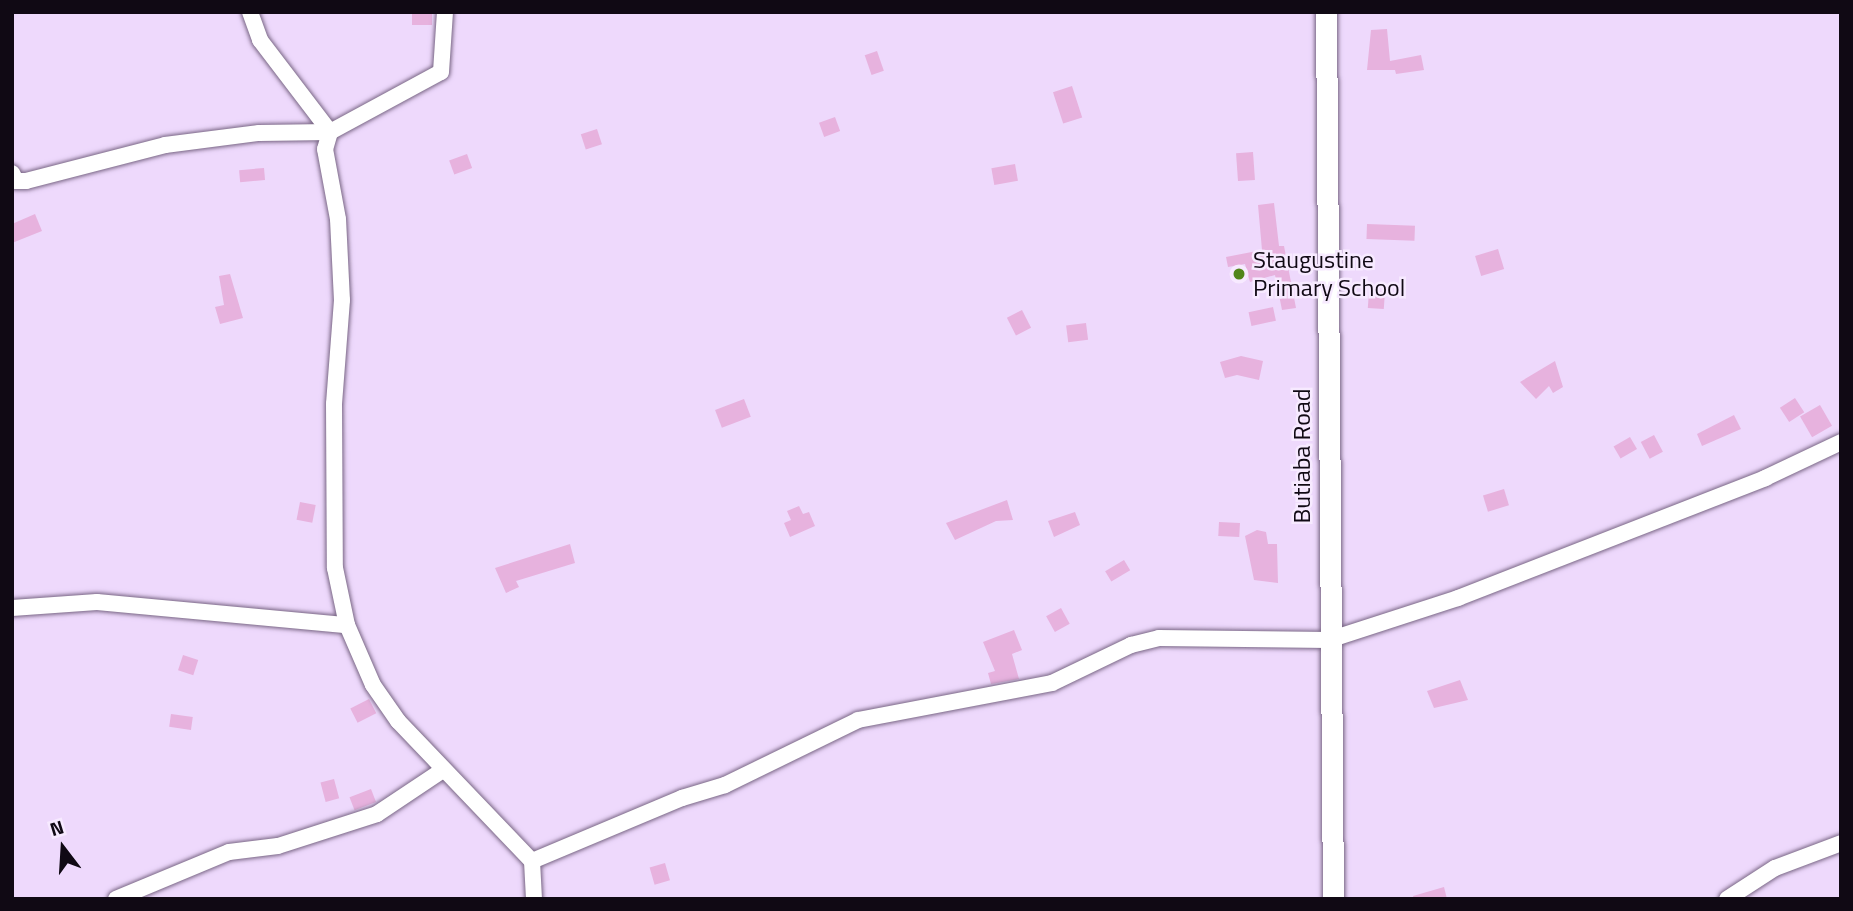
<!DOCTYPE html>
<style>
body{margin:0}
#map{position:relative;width:1853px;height:911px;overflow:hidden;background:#eed9fc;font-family:"Titillium Web",sans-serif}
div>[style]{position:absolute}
.building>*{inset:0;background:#e7b2de;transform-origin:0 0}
.roads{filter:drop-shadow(0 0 2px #796685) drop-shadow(0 0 2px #796685)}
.street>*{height:16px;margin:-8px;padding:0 8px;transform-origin:8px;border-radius:8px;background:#fff}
.secondary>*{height:21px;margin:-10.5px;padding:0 10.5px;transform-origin:10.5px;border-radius:10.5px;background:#fff}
.dots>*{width:19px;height:19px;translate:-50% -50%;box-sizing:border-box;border:4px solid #f7eaff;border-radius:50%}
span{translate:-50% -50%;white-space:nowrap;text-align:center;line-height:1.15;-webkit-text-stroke:5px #f7eaff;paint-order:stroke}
.poi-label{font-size:24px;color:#100914}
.left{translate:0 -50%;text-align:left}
.street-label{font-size:24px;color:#100914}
.frame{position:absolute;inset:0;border:14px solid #100914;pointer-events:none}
.north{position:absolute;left:28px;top:813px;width:70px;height:70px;-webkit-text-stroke:5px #f7eaff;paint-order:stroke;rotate:343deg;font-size:19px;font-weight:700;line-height:28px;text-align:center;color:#100914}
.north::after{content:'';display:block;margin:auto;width:24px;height:32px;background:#100914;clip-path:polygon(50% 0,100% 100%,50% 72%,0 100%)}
</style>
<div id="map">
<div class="building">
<i style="left:412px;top:12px;width:20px;height:13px"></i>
<i style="clip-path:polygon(1387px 29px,1390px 61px,1421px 55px,1424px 70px,1396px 74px,1395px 70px,1367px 70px,1371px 30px)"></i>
<i style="left:877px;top:51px;width:21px;height:13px;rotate:71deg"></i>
<i style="left:1072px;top:86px;width:33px;height:20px;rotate:72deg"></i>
<i style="left:835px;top:117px;width:15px;height:17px;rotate:70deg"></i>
<i style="left:597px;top:129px;width:16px;height:17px;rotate:72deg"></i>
<i style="left:1253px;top:152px;width:28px;height:17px;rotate:86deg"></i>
<i style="left:467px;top:154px;width:15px;height:19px;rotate:70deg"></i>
<i style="left:1015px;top:164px;width:17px;height:24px;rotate:80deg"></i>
<i style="left:264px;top:168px;width:12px;height:25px;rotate:85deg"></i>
<i style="clip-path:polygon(1274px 203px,1279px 246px,1284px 246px,1296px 308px,1282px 310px,1275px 275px,1250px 282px,1245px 264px,1228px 267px,1226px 257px,1262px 250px,1258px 205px)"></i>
<i style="clip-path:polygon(35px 214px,42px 231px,12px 243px,12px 224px)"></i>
<i style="left:1367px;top:224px;width:48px;height:15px;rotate:2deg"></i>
<i style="left:1498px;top:249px;width:21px;height:24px;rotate:73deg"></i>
<i style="clip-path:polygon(230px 274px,243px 318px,220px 324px,215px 307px,224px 305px,219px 276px)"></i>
<i style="left:1369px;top:291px;width:16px;height:17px;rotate:4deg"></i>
<i style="left:1273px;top:307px;width:14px;height:25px;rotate:78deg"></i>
<i style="left:1022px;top:310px;width:20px;height:17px;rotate:63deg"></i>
<i style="left:1086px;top:323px;width:17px;height:20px;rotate:83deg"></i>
<i style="clip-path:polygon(1241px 356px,1263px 361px,1259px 380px,1237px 375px,1225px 378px,1220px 362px)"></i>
<i style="clip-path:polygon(1555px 361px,1563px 387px,1553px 393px,1549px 386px,1536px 399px,1520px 382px)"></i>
<i style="left:1795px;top:398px;width:17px;height:18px;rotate:57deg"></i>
<i style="left:744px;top:399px;width:19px;height:31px;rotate:69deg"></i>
<i style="left:1820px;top:405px;width:24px;height:23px;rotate:60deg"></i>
<i style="clip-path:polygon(1734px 415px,1741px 429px,1702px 446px,1697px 434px)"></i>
<i style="left:1654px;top:435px;width:19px;height:15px;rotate:62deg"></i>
<i style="left:1630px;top:437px;width:14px;height:19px;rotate:60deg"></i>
<i style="left:1504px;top:489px;width:17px;height:22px;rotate:73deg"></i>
<i style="clip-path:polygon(1007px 500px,1013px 520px,996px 521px,955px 540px,946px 523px)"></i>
<i style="left:300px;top:502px;width:16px;height:18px;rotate:11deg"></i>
<i style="clip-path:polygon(799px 506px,803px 514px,809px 512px,815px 526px,790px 537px,784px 523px,791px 520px,787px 511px)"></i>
<i style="clip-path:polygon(1075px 512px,1080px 525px,1054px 537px,1048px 521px)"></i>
<i style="left:1219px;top:522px;width:21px;height:14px;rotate:3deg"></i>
<i style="clip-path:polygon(1257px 530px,1266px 532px,1268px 544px,1277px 544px,1278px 583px,1254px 580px,1245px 536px)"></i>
<i style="clip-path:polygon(570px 544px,575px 563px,516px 581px,519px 587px,506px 593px,495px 568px)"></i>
<i style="left:1124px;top:560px;width:12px;height:22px;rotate:59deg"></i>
<i style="left:1061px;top:608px;width:18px;height:17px;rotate:61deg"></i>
<i style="clip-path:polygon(1014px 630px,1022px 650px,1012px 654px,1019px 679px,991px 684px,988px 673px,995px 671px,983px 642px)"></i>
<i style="left:183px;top:655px;width:16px;height:16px;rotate:18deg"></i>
<i style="clip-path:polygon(1460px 680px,1468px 700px,1434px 708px,1427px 691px)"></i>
<i style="left:369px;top:699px;width:16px;height:21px;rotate:63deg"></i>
<i style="left:171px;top:714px;width:22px;height:13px;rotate:8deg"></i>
<i style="left:334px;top:779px;width:20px;height:14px;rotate:75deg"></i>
<i style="left:371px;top:789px;width:14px;height:23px;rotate:69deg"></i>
<i style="left:665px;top:863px;width:18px;height:16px;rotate:74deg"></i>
<i style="clip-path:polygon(1444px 887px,1447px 899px,1414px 899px,1413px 896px)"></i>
</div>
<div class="roads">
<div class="street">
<i style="left:250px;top:12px;width:30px;rotate:70deg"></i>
<i style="left:260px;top:40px;width:116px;rotate:52.7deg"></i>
<i style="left:330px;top:132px;width:18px;rotate:106deg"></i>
<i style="left:325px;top:149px;width:71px;rotate:79.5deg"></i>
<i style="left:338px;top:219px;width:81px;rotate:87.2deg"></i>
<i style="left:342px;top:300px;width:104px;rotate:94.4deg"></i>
<i style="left:334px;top:404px;width:164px;rotate:89.7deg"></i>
<i style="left:335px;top:568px;width:58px;rotate:78.1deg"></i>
<i style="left:347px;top:625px;width:65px;rotate:66.6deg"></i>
<i style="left:373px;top:685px;width:44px;rotate:55.2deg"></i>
<i style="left:398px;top:721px;width:194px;rotate:46.3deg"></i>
<i style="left:532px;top:861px;width:38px;rotate:87deg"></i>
<i style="left:12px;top:173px;width:9px;rotate:63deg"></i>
<i style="left:16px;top:181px;width:10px"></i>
<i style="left:26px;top:181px;width:144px;rotate:-14.5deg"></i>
<i style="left:165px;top:145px;width:95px;rotate:-7.3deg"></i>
<i style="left:259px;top:133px;width:71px;rotate:-0.8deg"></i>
<i style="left:330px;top:132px;width:126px;rotate:-28.4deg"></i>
<i style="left:441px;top:72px;width:60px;rotate:-86.2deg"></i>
<i style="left:12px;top:608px;width:85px;rotate:-4deg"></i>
<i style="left:97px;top:602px;width:251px;rotate:5.3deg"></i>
<i style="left:532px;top:861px;width:163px;rotate:-22.8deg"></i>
<i style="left:682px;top:798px;width:45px;rotate:-16.8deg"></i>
<i style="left:725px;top:785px;width:148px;rotate:-26deg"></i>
<i style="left:858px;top:720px;width:197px;rotate:-10.8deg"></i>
<i style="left:1052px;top:683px;width:88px;rotate:-25.7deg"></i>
<i style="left:1131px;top:645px;width:29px;rotate:-14deg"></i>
<i style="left:1159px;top:638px;width:170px;rotate:0.7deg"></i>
<i style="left:1329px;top:640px;width:136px;rotate:-18deg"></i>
<i style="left:1458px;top:598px;width:330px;rotate:-21.3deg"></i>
<i style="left:1765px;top:478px;width:84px;rotate:-25.3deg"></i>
<i style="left:116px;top:899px;width:122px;rotate:-22.6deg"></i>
<i style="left:229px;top:852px;width:49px;rotate:-7deg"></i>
<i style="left:278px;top:846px;width:104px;rotate:-17.9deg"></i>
<i style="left:377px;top:814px;width:79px;rotate:-33.7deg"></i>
<i style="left:1727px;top:899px;width:57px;rotate:-32.9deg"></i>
<i style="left:1775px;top:868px;width:71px;rotate:-20.7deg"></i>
</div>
<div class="secondary">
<i style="left:1326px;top:12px;width:887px;rotate:89.55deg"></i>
</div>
</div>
<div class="dots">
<i style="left:1239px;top:274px;background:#52861b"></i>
</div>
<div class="poi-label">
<span class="left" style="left:1253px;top:274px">Staugustine<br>Primary School</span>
</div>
<div class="street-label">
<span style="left:1302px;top:456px;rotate:-90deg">Butiaba Road</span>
</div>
<div class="frame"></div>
<div class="north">N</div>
</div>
